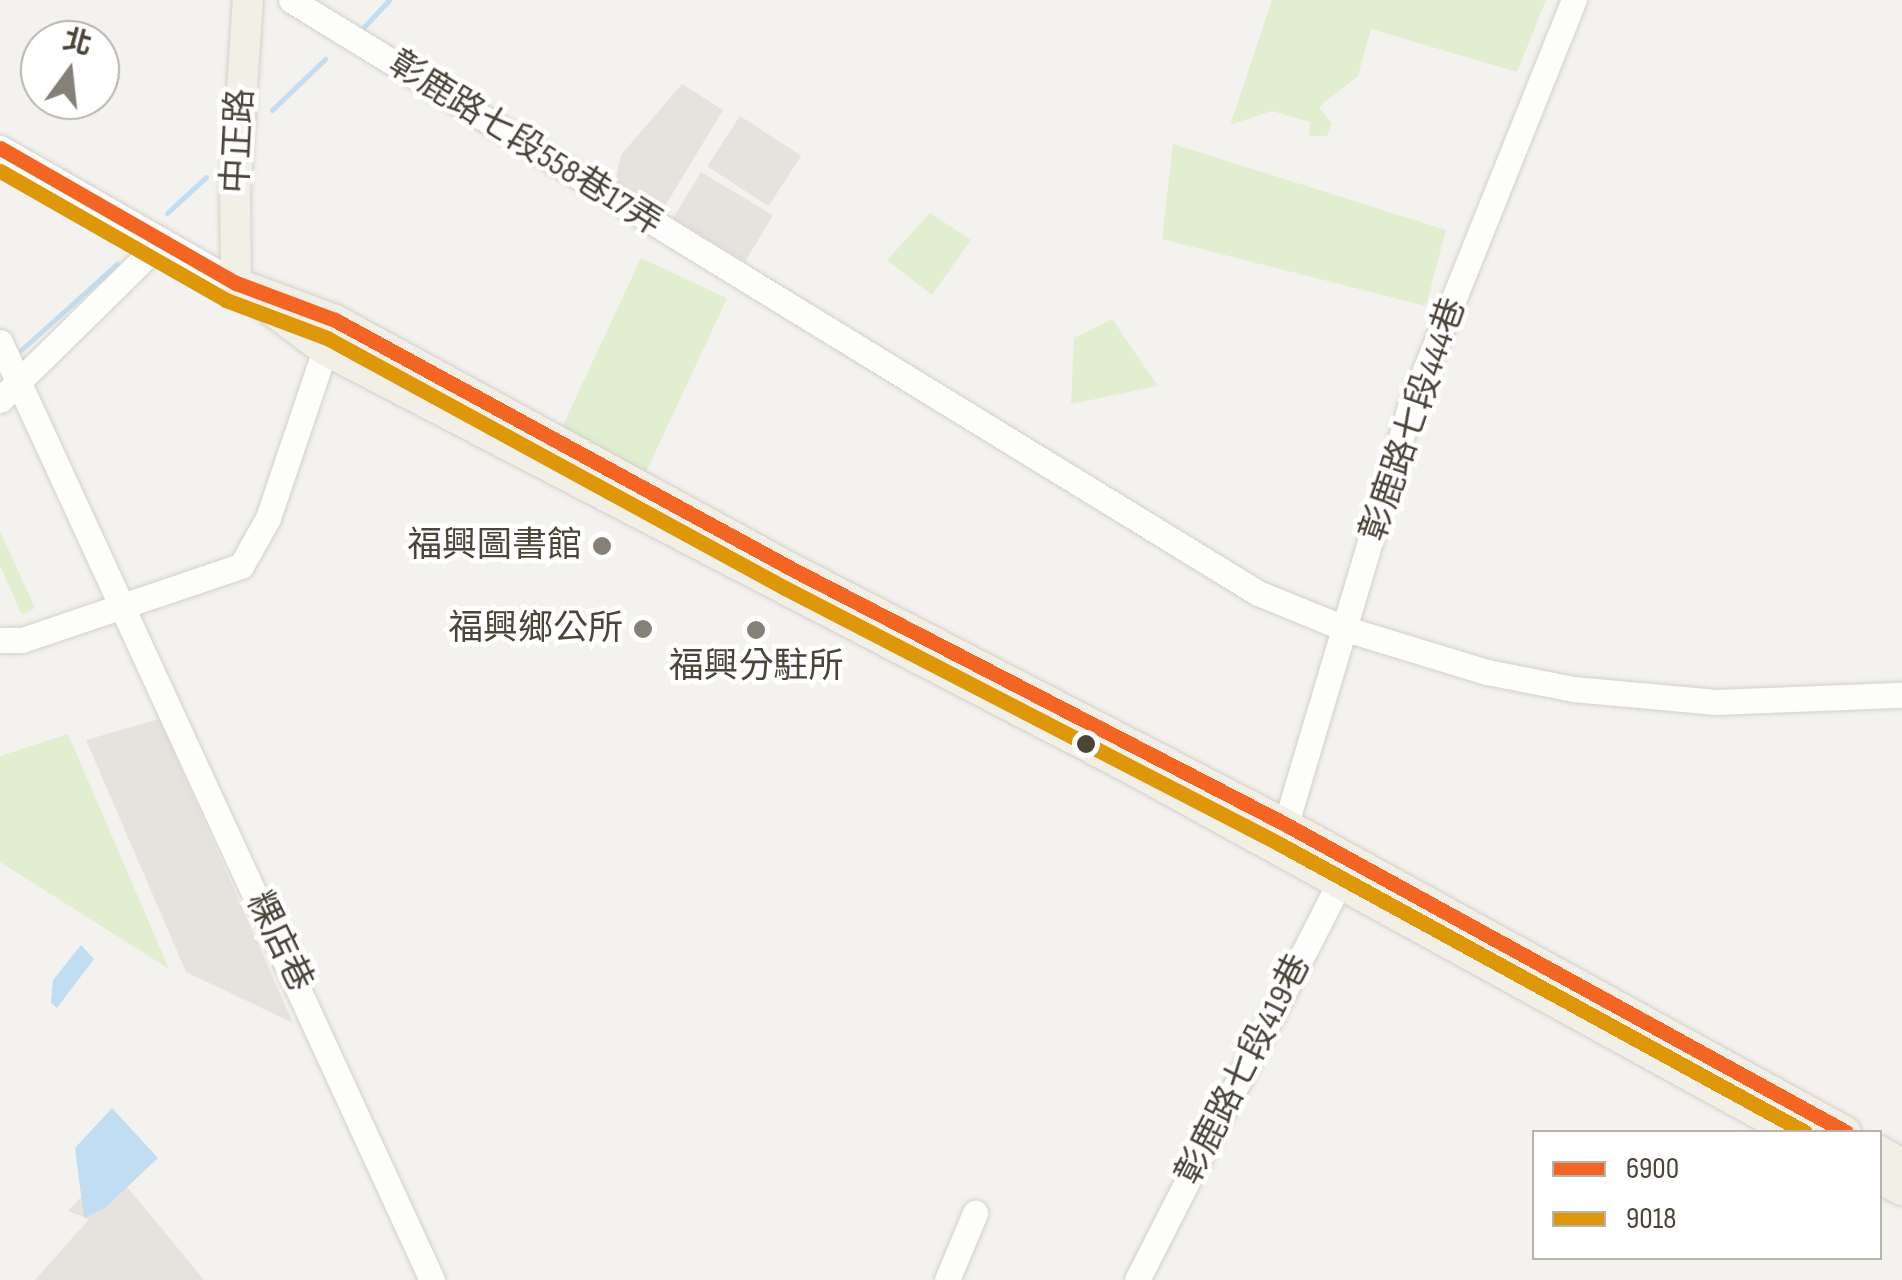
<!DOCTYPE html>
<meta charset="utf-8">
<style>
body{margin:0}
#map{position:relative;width:1902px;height:1280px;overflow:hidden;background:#f4f2ee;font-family:"Sofia Sans Condensed","Noto Sans TC",sans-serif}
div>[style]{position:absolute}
.industrial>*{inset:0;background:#e6e2de;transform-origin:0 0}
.green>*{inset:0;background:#e1eecf;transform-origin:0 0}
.parking>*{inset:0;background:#e6e3df;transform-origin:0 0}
.water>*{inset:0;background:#c0ddf1}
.stream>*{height:5px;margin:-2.5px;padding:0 2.5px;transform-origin:2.5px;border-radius:2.5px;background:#c0ddf1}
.roads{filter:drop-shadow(0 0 2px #d2d0cb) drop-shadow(0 0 2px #d2d0cb)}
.minor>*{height:25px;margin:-12.5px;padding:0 12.5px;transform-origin:12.5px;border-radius:12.5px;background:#fdfdfc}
.major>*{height:30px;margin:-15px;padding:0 15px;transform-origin:15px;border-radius:15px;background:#f2efe6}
.bus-1>*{height:15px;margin:-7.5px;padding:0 7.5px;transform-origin:7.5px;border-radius:7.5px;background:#f26522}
.bus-2>*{height:15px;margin:-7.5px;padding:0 7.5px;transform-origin:7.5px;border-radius:7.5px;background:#dd9709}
.dots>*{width:28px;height:28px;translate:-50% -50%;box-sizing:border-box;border:5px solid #fff;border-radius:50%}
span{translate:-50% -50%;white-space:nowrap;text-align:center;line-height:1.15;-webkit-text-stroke:9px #fff;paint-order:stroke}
.street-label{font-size:35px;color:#4b4439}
.poi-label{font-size:35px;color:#4b4439}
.right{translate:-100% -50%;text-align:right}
.legend{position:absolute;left:1532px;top:1130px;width:350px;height:130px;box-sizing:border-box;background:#fff;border:2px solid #b7b4b0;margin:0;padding:12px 18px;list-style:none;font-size:30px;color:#4b4439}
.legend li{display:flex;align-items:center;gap:20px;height:50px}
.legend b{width:50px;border:2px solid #b7b4b0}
.north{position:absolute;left:20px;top:20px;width:100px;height:100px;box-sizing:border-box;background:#fff;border:2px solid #b7b4b0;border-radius:50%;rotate:15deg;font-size:28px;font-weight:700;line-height:40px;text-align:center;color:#4b4439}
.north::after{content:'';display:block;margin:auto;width:35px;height:45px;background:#868178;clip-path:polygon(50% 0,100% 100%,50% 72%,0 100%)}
</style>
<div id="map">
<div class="industrial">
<i style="clip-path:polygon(682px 84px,723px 110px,659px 216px,614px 187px,621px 155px)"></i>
<i style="left:740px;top:116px;width:73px;height:60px;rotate:33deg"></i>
<i style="clip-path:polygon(110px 1166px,204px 1280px,35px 1280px,89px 1219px,68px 1211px)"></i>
</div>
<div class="green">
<i style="clip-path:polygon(1272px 0,1546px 0,1517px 72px,1371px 29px,1358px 76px,1319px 107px,1332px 124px,1327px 136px,1309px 136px,1310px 122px,1272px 111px,1230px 125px)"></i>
<i style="clip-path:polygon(1173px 144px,1446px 230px,1426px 306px,1162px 239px)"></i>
<i style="clip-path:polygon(930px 213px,971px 240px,932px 295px,887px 260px)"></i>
<i style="left:641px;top:258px;width:95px;height:194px;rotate:25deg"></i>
<i style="clip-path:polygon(1112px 319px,1158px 386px,1071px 404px,1074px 338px)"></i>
<i style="clip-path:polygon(0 531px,35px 608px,22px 615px,0 566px)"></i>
<i style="clip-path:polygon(68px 734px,169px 969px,0 862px,0 756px)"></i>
</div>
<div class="parking">
<i style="left:701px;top:172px;width:84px;height:54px;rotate:31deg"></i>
<i style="clip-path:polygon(159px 719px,293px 1023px,186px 972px,86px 740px)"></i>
</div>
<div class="water">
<i style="clip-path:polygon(81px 945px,94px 959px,57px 1008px,51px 1003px,53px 980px)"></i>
<i style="clip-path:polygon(112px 1108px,158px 1158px,105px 1208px,84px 1218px,75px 1148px)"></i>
</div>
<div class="stream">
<i style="left:363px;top:28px;width:38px;rotate:-47deg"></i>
<i style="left:272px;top:110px;width:74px;rotate:-43.9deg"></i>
<i style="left:167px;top:213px;width:53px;rotate:-42.7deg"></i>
<i style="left:21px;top:350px;width:129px;rotate:-41.9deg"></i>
</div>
<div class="roads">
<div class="minor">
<i style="left:291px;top:0;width:1134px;rotate:31.52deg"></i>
<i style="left:1258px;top:593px;width:95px;rotate:22.2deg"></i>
<i style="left:1346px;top:629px;width:147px;rotate:17deg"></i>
<i style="left:1487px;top:672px;width:88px;rotate:11.2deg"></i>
<i style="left:1573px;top:689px;width:144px;rotate:5.2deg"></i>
<i style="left:1716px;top:702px;width:186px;rotate:-2.2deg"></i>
<i style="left:0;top:148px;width:272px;rotate:29.8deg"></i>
<i style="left:0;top:342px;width:1033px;rotate:65.27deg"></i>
<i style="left:0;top:400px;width:227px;rotate:-44.5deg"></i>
<i style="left:0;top:640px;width:22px"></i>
<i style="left:22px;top:640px;width:231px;rotate:-18.7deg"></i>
<i style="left:241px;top:566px;width:55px;rotate:-60.6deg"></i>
<i style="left:268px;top:518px;width:209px;rotate:-71.3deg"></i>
<i style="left:1281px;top:840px;width:454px;rotate:-73.4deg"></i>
<i style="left:1411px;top:405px;width:437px;rotate:-68.1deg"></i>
<i style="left:947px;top:1280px;width:73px;rotate:-67.3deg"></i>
<i style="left:1137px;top:1280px;width:465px;rotate:-63deg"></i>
</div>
<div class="major">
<i style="left:236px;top:283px;width:106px;rotate:20.5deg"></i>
<i style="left:335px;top:320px;width:523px;rotate:28.58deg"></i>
<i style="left:794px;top:570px;width:553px;rotate:27.35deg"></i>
<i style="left:1285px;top:824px;width:640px;rotate:28.77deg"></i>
<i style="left:236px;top:283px;width:89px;rotate:-90.6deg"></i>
<i style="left:235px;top:194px;width:194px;rotate:-86.2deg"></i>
<i style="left:262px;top:303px;width:76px;rotate:37deg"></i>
<i style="left:323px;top:349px;width:903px;rotate:27.45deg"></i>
<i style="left:1124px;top:765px;width:762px;rotate:28.78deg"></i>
<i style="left:1880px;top:1151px;width:26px;rotate:31deg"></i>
<i style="left:1880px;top:1179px;width:25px;rotate:27deg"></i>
</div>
</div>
<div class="bus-1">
<i style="left:0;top:148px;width:272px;rotate:29.8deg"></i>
<i style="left:236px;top:283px;width:106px;rotate:20.5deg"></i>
<i style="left:335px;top:320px;width:523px;rotate:28.58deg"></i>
<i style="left:794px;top:570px;width:553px;rotate:27.35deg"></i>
<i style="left:1285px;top:824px;width:640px;rotate:28.77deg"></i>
</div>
<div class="bus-2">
<i style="left:0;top:171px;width:260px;rotate:29.7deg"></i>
<i style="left:226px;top:300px;width:108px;rotate:20.6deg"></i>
<i style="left:327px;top:338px;width:522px;rotate:28.63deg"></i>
<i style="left:785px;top:588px;width:553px;rotate:27.35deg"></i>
<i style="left:1276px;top:842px;width:603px;rotate:28.73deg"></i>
</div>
<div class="dots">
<i style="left:602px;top:546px;background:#868178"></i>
<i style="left:643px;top:629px;background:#868178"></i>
<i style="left:756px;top:630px;background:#868178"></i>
<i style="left:1086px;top:744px;background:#4b4439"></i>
</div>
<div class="street-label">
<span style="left:239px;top:141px;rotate:-87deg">中正路</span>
<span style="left:525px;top:144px;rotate:32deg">彰鹿路七段558巷17弄</span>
<span style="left:1414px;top:420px;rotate:-71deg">彰鹿路七段444巷</span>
<span style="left:279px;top:942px;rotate:64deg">粿店巷</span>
<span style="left:1244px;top:1070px;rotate:-63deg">彰鹿路七段419巷</span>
</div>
<div class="poi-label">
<span class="right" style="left:582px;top:546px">福興圖書館</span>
<span class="right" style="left:623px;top:629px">福興鄉公所</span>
<span style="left:756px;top:667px">福興分駐所</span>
</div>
<ul class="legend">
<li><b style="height:12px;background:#f26522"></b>6900</li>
<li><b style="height:12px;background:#dd9709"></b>9018</li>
</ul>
<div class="north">北</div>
</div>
